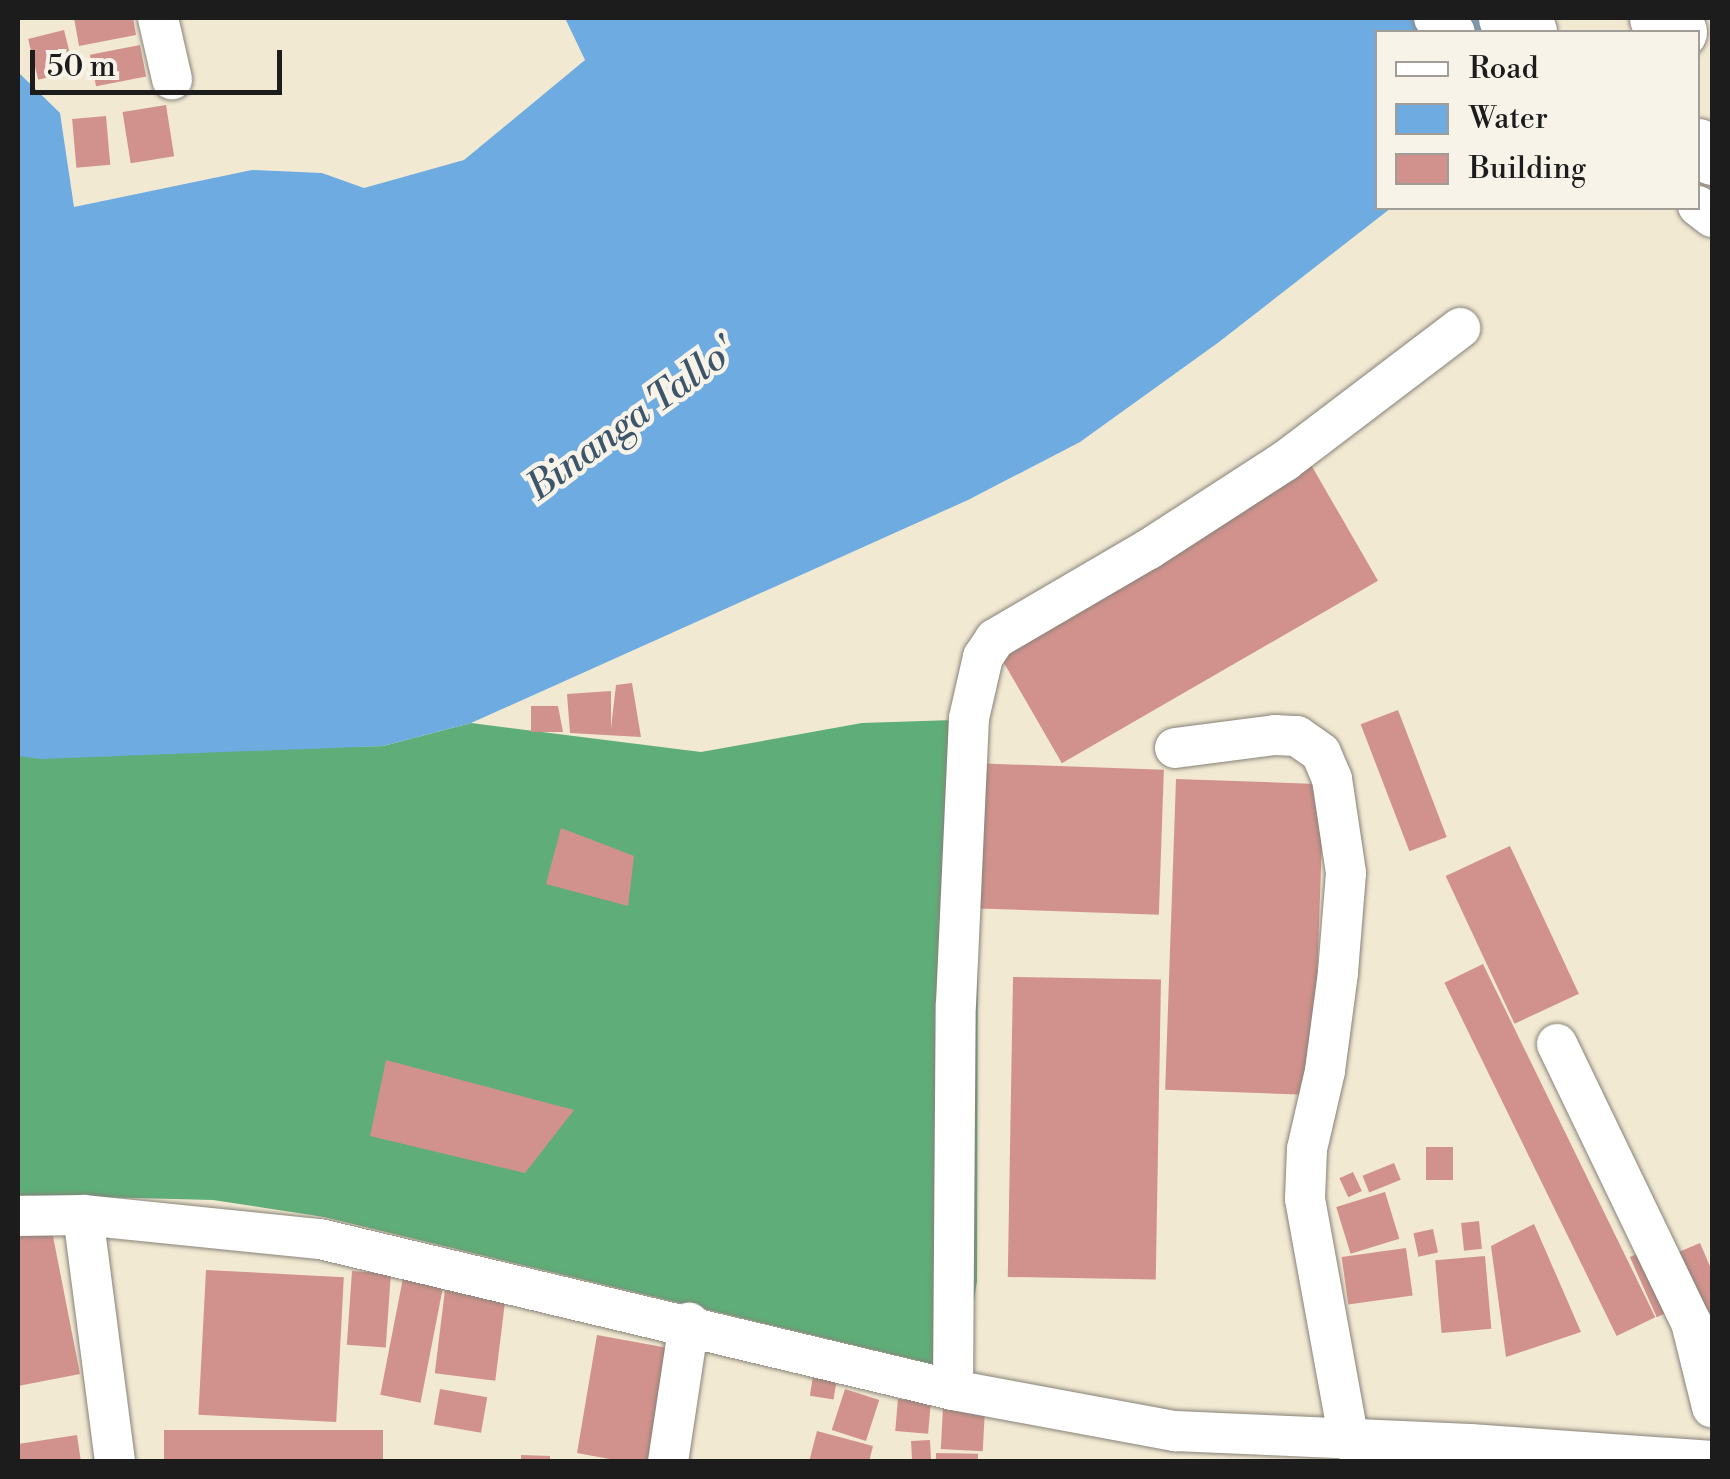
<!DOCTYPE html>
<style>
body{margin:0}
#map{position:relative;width:1730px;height:1479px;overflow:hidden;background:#f2e9d3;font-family:"Libre Bodoni",serif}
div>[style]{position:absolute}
.forest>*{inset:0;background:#5fad79}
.water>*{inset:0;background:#6eabe0}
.building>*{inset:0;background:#d1928d;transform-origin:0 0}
.roads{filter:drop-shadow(0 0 2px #878278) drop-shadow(0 0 2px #878278)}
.minor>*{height:40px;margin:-20px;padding:0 20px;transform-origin:20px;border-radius:20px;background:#fff}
.highway>*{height:55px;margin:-27.5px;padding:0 27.5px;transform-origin:27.5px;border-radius:27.5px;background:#fff}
span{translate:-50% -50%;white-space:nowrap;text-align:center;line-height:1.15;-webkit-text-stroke:9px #f7f3e8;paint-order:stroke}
.water-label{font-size:38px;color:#3d556a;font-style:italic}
.frame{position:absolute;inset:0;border:20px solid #1c1c1c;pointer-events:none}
.legend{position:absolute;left:1375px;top:30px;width:325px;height:180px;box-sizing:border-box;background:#f7f3e8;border:2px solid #9f9d96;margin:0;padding:12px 18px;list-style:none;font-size:30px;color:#1c1c1c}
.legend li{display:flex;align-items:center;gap:20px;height:50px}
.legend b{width:50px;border:2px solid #9f9d96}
.scale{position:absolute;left:30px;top:50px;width:252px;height:45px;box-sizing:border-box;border:5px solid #1c1c1c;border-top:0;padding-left:12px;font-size:30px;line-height:35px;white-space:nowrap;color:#1c1c1c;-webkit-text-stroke:8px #f7f3e8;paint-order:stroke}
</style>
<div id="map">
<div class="forest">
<i style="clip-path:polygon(984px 719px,978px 847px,977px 1281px,965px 1358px,937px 1365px,324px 1217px,213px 1200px,18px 1195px,18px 756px,383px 746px,471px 723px,701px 752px,862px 723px)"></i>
</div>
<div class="water">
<i style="clip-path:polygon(565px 18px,1545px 18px,1537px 32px,1378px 32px,1378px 208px,1391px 208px,1219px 342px,1080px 442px,968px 500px,471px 723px,383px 746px,41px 759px,18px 756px,18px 72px,60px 113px,74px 207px,252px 170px,322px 173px,364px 188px,464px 160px,585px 60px)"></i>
</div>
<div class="building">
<i style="clip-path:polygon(74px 18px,133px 18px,136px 35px,79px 46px)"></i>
<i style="left:64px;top:30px;width:42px;height:37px;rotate:76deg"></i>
<i style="left:140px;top:45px;width:32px;height:51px;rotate:79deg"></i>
<i style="left:166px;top:105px;width:52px;height:44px;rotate:81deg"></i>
<i style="left:106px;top:116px;width:49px;height:34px;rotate:85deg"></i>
<i style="left:1310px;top:463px;width:136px;height:365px;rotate:60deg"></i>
<i style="clip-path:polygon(632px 683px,641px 737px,570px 733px,567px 694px,611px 691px,611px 728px,616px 685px)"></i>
<i style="clip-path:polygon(531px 706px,558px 706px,563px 732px,531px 732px)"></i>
<i style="left:1398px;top:710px;width:136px;height:40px;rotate:69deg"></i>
<i style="left:970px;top:763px;width:194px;height:145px;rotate:2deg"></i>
<i style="left:1176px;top:779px;width:148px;height:311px;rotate:2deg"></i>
<i style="clip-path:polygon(561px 828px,634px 856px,628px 906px,546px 884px)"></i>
<i style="left:1510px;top:846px;width:163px;height:71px;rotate:65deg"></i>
<i style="left:1483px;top:964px;width:393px;height:43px;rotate:64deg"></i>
<i style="left:1013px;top:977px;width:148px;height:300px;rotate:1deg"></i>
<i style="clip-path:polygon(386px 1060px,574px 1110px,525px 1173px,370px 1136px)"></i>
<i style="left:1426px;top:1147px;width:27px;height:33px"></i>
<i style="left:1394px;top:1163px;width:18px;height:34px;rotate:68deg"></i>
<i style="left:1353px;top:1172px;width:21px;height:15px;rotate:65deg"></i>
<i style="left:1385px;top:1192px;width:49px;height:51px;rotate:73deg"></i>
<i style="left:1479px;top:1221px;width:28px;height:18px;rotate:84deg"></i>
<i style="clip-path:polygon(1534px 1224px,1581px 1332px,1506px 1357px,1491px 1246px)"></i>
<i style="left:1433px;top:1229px;width:24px;height:20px;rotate:78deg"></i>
<i style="clip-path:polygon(52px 1231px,80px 1374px,18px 1386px,18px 1237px)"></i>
<i style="clip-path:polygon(1700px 1243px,1712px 1271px,1712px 1322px,1705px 1326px,1674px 1254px)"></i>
<i style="left:1406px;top:1248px;width:48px;height:65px;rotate:82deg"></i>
<i style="left:1650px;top:1248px;width:66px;height:22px;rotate:66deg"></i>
<i style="left:1485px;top:1256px;width:73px;height:50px;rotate:85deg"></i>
<i style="left:206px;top:1270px;width:138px;height:145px;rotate:3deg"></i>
<i style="left:352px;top:1271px;width:39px;height:74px;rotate:4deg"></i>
<i style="left:403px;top:1278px;width:41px;height:119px;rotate:11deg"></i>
<i style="left:445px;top:1290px;width:61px;height:84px;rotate:7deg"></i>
<i style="clip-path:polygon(597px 1335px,679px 1350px,659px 1462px,626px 1462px,577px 1453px)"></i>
<i style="left:813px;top:1376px;width:24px;height:20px;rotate:9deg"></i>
<i style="left:440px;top:1389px;width:48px;height:36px;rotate:10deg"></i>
<i style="left:845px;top:1389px;width:36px;height:43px;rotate:18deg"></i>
<i style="left:898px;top:1399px;width:33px;height:32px;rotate:5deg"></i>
<i style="left:943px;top:1407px;width:42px;height:42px;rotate:3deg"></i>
<i style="left:383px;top:1430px;width:32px;height:219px;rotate:90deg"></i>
<i style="clip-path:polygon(817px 1431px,873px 1446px,869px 1462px,809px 1462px)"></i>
<i style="clip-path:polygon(77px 1435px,81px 1462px,18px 1462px,18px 1444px)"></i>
<i style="left:930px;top:1440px;width:22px;height:19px;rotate:87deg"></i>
<i style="left:936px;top:1453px;width:42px;height:9px;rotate:1deg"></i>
<i style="clip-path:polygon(521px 1455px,550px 1456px,550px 1462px,521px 1462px)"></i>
</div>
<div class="roads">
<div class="minor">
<i style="left:158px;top:18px;width:63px;rotate:77.1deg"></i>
<i style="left:1434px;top:18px;width:25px;rotate:34deg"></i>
<i style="left:1698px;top:206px;width:18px;rotate:38deg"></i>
<i style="left:1175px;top:748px;width:101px;rotate:-7.4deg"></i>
<i style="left:1275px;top:735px;width:22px;rotate:3deg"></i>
<i style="left:1297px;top:736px;width:29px;rotate:35deg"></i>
<i style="left:1321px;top:753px;width:28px;rotate:67deg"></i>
<i style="left:1332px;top:779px;width:95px;rotate:81.5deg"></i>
<i style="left:1346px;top:873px;width:100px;rotate:94.6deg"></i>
<i style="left:1338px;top:973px;width:99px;rotate:97.6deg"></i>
<i style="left:1325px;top:1071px;width:80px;rotate:103deg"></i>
<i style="left:1307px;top:1149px;width:50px;rotate:92.3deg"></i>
<i style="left:1305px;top:1199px;width:246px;rotate:79.7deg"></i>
<i style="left:1557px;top:1044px;width:309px;rotate:64.3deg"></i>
<i style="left:1691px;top:1322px;width:88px;rotate:76.1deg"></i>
<i style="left:83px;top:1215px;width:249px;rotate:82.6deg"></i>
<i style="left:18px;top:1216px;width:65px;rotate:-0.9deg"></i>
<i style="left:83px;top:1215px;width:238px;rotate:5.8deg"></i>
<i style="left:320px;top:1239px;width:651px;rotate:13.42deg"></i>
<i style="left:953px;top:1390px;width:226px;rotate:10.5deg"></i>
<i style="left:1175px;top:1431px;width:295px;rotate:2.5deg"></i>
<i style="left:1470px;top:1444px;width:243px;rotate:4deg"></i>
<i style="left:953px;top:1390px;width:386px;rotate:-89.6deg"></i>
<i style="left:956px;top:1004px;width:286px;rotate:-87.4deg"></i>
<i style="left:969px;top:718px;width:63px;rotate:-77.1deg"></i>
<i style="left:983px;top:657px;width:22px;rotate:-56deg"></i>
<i style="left:995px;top:639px;width:178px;rotate:-30.3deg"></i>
<i style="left:1149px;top:549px;width:162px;rotate:-32.9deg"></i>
<i style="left:1285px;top:461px;width:220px;rotate:-37.2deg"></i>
<i style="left:668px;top:1462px;width:141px;rotate:-81.4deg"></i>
</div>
<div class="highway">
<i style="left:1506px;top:18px;width:27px;rotate:31deg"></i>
<i style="left:1657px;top:18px;width:26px;rotate:32deg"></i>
<i style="left:1698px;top:146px;width:18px;rotate:38deg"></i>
</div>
</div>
<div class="water-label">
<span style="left:631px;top:420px;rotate:-36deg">Binanga Tallo'</span>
</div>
<div class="frame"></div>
<ul class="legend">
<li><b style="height:12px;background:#fff"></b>Road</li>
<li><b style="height:28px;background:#6eabe0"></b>Water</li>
<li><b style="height:28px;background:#d1928d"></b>Building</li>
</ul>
<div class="scale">50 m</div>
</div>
